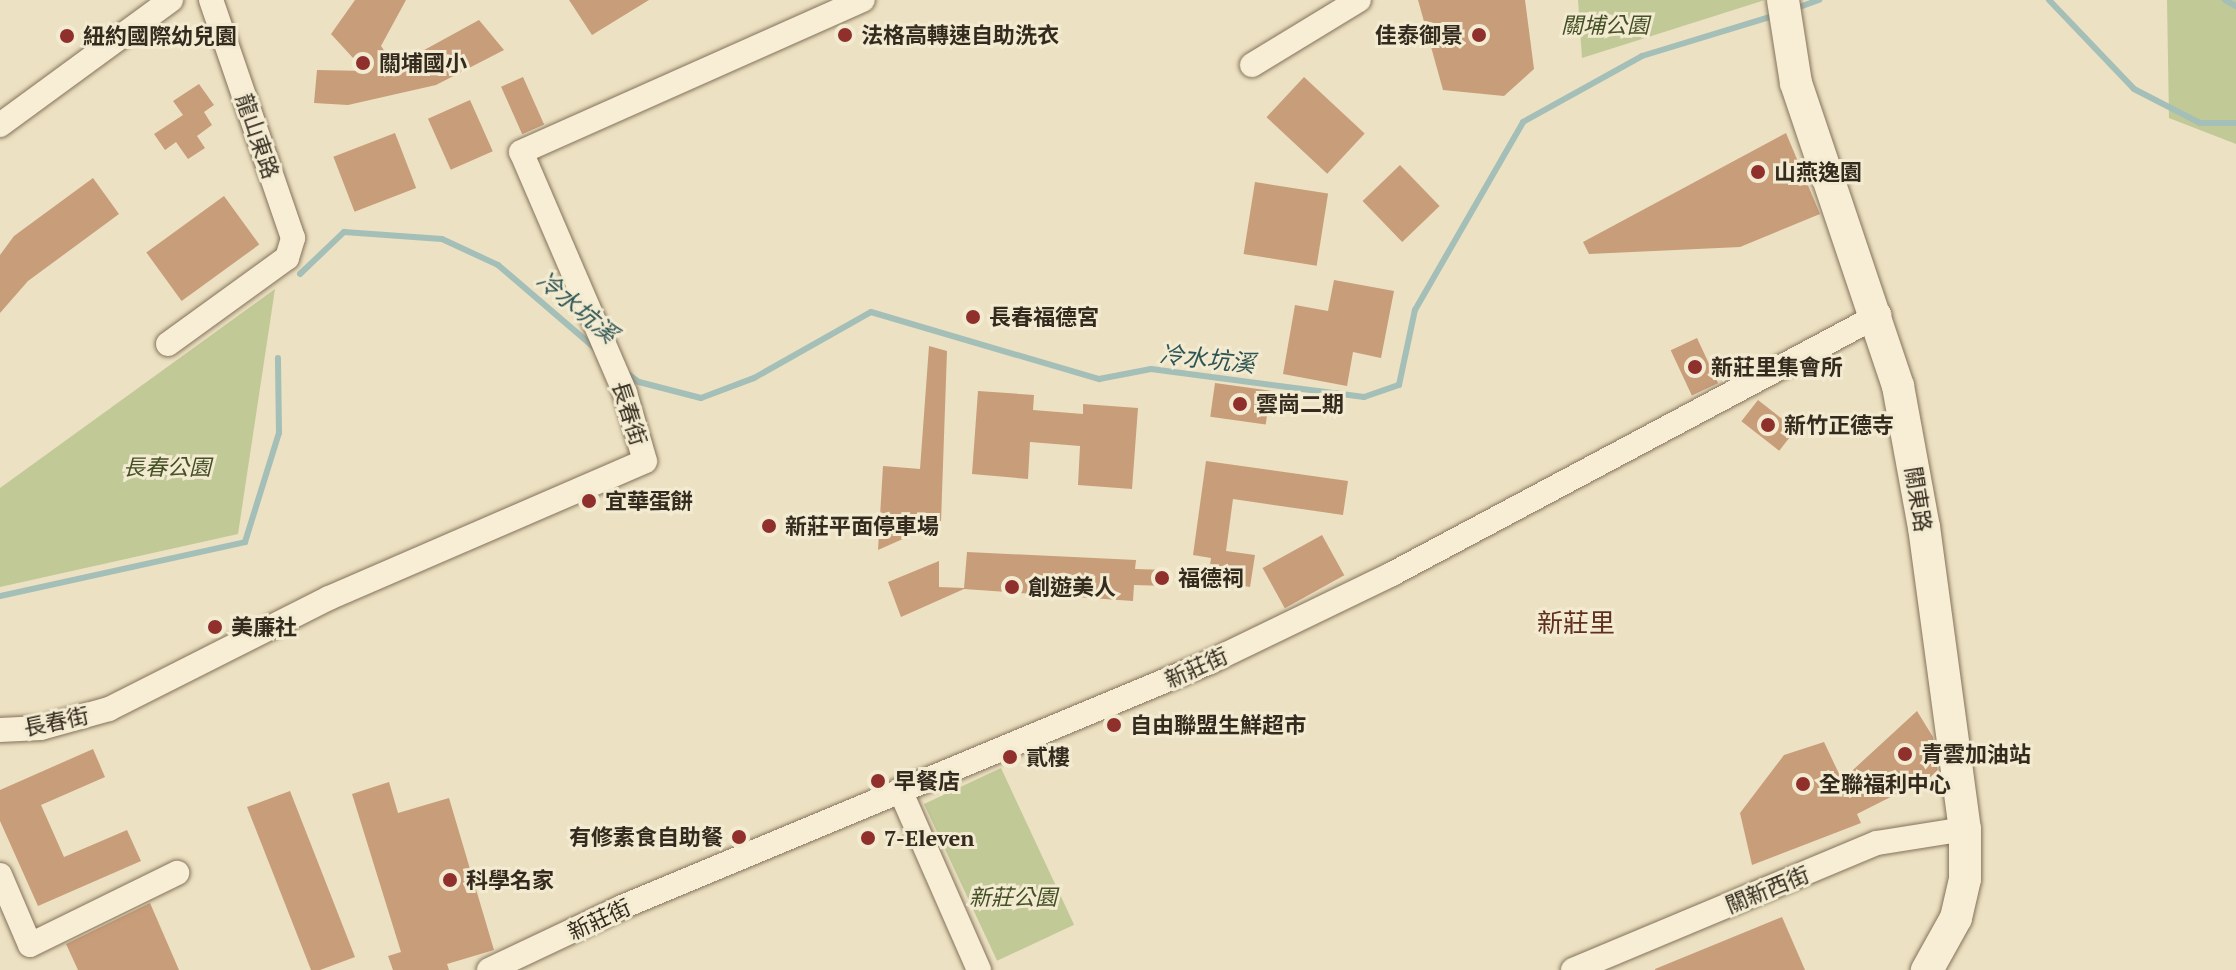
<!DOCTYPE html>
<meta charset="utf-8">
<style>
body{margin:0}
#map{position:relative;width:2236px;height:970px;overflow:hidden;background:#ece1c2;font-family:"PT Serif","Noto Sans TC",serif}
div>[style]{position:absolute}
.green>*{inset:0;background:#c1c997;transform-origin:0 0}
.stream>*{height:6px;margin:-3px;padding:0 3px;transform-origin:3px;border-radius:3px;background:#a4beb8}
.building>*{inset:0;background:#c89d7a;transform-origin:0 0}
.roads{filter:drop-shadow(0 0 2px #84725a) drop-shadow(0 0 2px #84725a)}
.street>*{height:24px;margin:-12px;padding:0 12px;transform-origin:12px;border-radius:12px;background:#f7eed5}
.secondary>*{height:32px;margin:-16px;padding:0 16px;transform-origin:16px;border-radius:16px;background:#f7eed5}
.dots>*{width:22px;height:22px;translate:-50% -50%;box-sizing:border-box;border:4px solid #f3ebd1;border-radius:50%}
span{translate:-50% -50%;white-space:nowrap;text-align:center;line-height:1.15;-webkit-text-stroke:6px #f3ebd1;paint-order:stroke}
.park-label{font-size:22px;color:#445025;font-style:italic}
.poi-label{font-size:22px;color:#352a1e;font-weight:700}
.left{translate:0 -50%;text-align:left}
.right{translate:-100% -50%;text-align:right}
.street-label{font-size:22px;color:#352a1e}
.water-label{font-size:24px;color:#2e5453;font-style:italic}
.quarter-label{font-size:26px;color:#5f2f1f}
</style>
<div id="map">
<div class="green">
<i style="clip-path:polygon(1578px 0,1765px 0,1582px 58px)"></i>
<i style="clip-path:polygon(2167px 0,2236px 0,2236px 144px,2169px 118px)"></i>
<i style="clip-path:polygon(275px 289px,238px 534px,0 587px,0 488px)"></i>
<i style="left:1001px;top:768px;width:173px;height:85px;rotate:65deg"></i>
</div>
<div class="stream">
<i style="left:2049px;top:0;width:123px;rotate:46.3deg"></i>
<i style="left:2134px;top:89px;width:74px;rotate:27.3deg"></i>
<i style="left:2200px;top:123px;width:36px"></i>
<i style="left:2225px;top:0;width:13px;rotate:29deg"></i>
<i style="left:1794px;top:9px;width:27px;rotate:-20deg"></i>
<i style="left:300px;top:274px;width:61px;rotate:-43.7deg"></i>
<i style="left:344px;top:232px;width:98px;rotate:4.1deg"></i>
<i style="left:442px;top:239px;width:62px;rotate:24.9deg"></i>
<i style="left:498px;top:265px;width:130px;rotate:40.6deg"></i>
<i style="left:625px;top:372px;width:17px;rotate:36deg"></i>
<i style="left:639px;top:382px;width:64px;rotate:14.5deg"></i>
<i style="left:701px;top:398px;width:57px;rotate:-20.7deg"></i>
<i style="left:754px;top:378px;width:134px;rotate:-29.4deg"></i>
<i style="left:871px;top:312px;width:238px;rotate:16.4deg"></i>
<i style="left:1099px;top:379px;width:53px;rotate:-10.9deg"></i>
<i style="left:1151px;top:369px;width:215px;rotate:7.5deg"></i>
<i style="left:1364px;top:397px;width:37px;rotate:-19deg"></i>
<i style="left:1399px;top:385px;width:77px;rotate:-78deg"></i>
<i style="left:1415px;top:310px;width:217px;rotate:-60.1deg"></i>
<i style="left:1523px;top:122px;width:136px;rotate:-29deg"></i>
<i style="left:1642px;top:56px;width:140px;rotate:-17deg"></i>
<i style="left:0;top:596px;width:251px;rotate:-12.4deg"></i>
<i style="left:245px;top:542px;width:114px;rotate:-72.7deg"></i>
<i style="left:279px;top:433px;width:75px;rotate:-90.8deg"></i>
</div>
<div class="building">
<i style="clip-path:polygon(355px 0,406px 0,381px 46px,395px 66px,479px 20px,504px 50px,436px 85px,348px 105px,314px 103px,317px 70px,365px 71px,331px 34px)"></i>
<i style="clip-path:polygon(569px 0,649px 0,592px 35px)"></i>
<i style="clip-path:polygon(1418px 0,1525px 0,1534px 69px,1504px 96px,1443px 90px)"></i>
<i style="left:523px;top:77px;width:52px;height:24px;rotate:66deg"></i>
<i style="left:1304px;top:77px;width:83px;height:55px;rotate:43deg"></i>
<i style="clip-path:polygon(199px 84px,214px 105px,204px 112px,212px 125px,197px 136px,205px 148px,188px 159px,176px 142px,165px 150px,154px 134px,183px 115px,173px 101px)"></i>
<i style="left:470px;top:100px;width:56px;height:46px;rotate:66deg"></i>
<i style="left:395px;top:133px;width:59px;height:66px;rotate:69deg"></i>
<i style="clip-path:polygon(1786px 133px,1820px 214px,1740px 247px,1589px 254px,1583px 242px)"></i>
<i style="left:1400px;top:165px;width:57px;height:52px;rotate:46deg"></i>
<i style="clip-path:polygon(93px 178px,119px 214px,28px 281px,0 313px,0 255px,14px 236px)"></i>
<i style="left:1255px;top:182px;width:74px;height:73px;rotate:9deg"></i>
<i style="left:224px;top:196px;width:60px;height:96px;rotate:54deg"></i>
<i style="clip-path:polygon(1334px 280px,1394px 291px,1381px 358px,1353px 352px,1347px 386px,1283px 374px,1295px 305px,1328px 311px)"></i>
<i style="left:1697px;top:338px;width:50px;height:29px;rotate:65deg"></i>
<i style="clip-path:polygon(929px 346px,947px 351px,941px 522px,878px 550px,883px 466px,920px 469px)"></i>
<i style="left:1215px;top:383px;width:56px;height:34px;rotate:8deg"></i>
<i style="clip-path:polygon(978px 391px,1034px 395px,1033px 410px,1083px 414px,1083px 404px,1138px 408px,1132px 489px,1078px 485px,1080px 446px,1030px 442px,1028px 479px,972px 474px)"></i>
<i style="left:1758px;top:400px;width:48px;height:27px;rotate:38deg"></i>
<i style="clip-path:polygon(1206px 461px,1348px 481px,1343px 515px,1233px 499px,1226px 551px,1255px 555px,1250px 587px,1208px 580px,1211px 558px,1193px 555px)"></i>
<i style="left:1322px;top:535px;width:46px;height:68px;rotate:61deg"></i>
<i style="clip-path:polygon(967px 552px,1136px 560px,1135px 569px,1168px 570px,1167px 586px,1134px 585px,1133px 601px,964px 589px,901px 617px,888px 582px,939px 561px,939px 587px,964px 588px)"></i>
<i style="clip-path:polygon(1917px 711px,1933px 737px,1938px 773px,1857px 814px,1861px 823px,1752px 865px,1740px 813px,1784px 755px,1824px 742px,1842px 780px)"></i>
<i style="clip-path:polygon(93px 749px,105px 777px,41px 805px,64px 857px,127px 830px,141px 861px,38px 906px,0 821px,0 790px)"></i>
<i style="clip-path:polygon(389px 782px,398px 813px,449px 798px,494px 950px,447px 964px,449px 970px,393px 970px,388px 956px,401px 952px,352px 794px)"></i>
<i style="clip-path:polygon(290px 791px,355px 957px,320px 970px,311px 970px,247px 807px)"></i>
<i style="clip-path:polygon(150px 903px,179px 970px,78px 970px,66px 944px)"></i>
<i style="clip-path:polygon(1782px 917px,1805px 970px,1655px 970px,1655px 969px)"></i>
</div>
<div class="roads">
<div class="street">
<i style="left:1252px;top:65px;width:125px;rotate:-31.3deg"></i>
<i style="left:0;top:125px;width:212px;rotate:-36.2deg"></i>
<i style="left:168px;top:344px;width:147px;rotate:-35.9deg"></i>
<i style="left:287px;top:258px;width:21px;rotate:-73deg"></i>
<i style="left:293px;top:238px;width:252px;rotate:-109deg"></i>
<i style="left:0;top:730px;width:41px;rotate:-2.8deg"></i>
<i style="left:41px;top:728px;width:71px;rotate:-15.6deg"></i>
<i style="left:109px;top:709px;width:246px;rotate:-26.8deg"></i>
<i style="left:329px;top:598px;width:344px;rotate:-23.4deg"></i>
<i style="left:645px;top:461px;width:71px;rotate:-106.4deg"></i>
<i style="left:625px;top:393px;width:262px;rotate:-113.3deg"></i>
<i style="left:521px;top:152px;width:374px;rotate:-24deg"></i>
<i style="left:900px;top:790px;width:197px;rotate:66.3deg"></i>
<i style="left:0;top:875px;width:76px;rotate:66.8deg"></i>
<i style="left:30px;top:945px;width:164px;rotate:-26.1deg"></i>
<i style="left:489px;top:970px;width:147px;rotate:-25.3deg"></i>
<i style="left:622px;top:907px;width:637px;rotate:-22.62deg"></i>
<i style="left:1210px;top:662px;width:202px;rotate:-25.8deg"></i>
<i style="left:1392px;top:574px;width:552px;rotate:-28.01deg"></i>
<i style="left:1573px;top:970px;width:329px;rotate:-22.7deg"></i>
<i style="left:1877px;top:843px;width:89px;rotate:-9deg"></i>
</div>
<div class="secondary">
<i style="left:1783px;top:0;width:84px;rotate:81.1deg"></i>
<i style="left:1796px;top:83px;width:320px;rotate:71.4deg"></i>
<i style="left:1898px;top:386px;width:143px;rotate:79.6deg"></i>
<i style="left:1924px;top:527px;width:305px;rotate:82.3deg"></i>
<i style="left:1965px;top:829px;width:50px;rotate:90deg"></i>
<i style="left:1965px;top:879px;width:40px;rotate:103deg"></i>
<i style="left:1956px;top:918px;width:60px;rotate:119.1deg"></i>
</div>
</div>
<div class="dots">
<i style="left:845px;top:35px;background:#90302d"></i>
<i style="left:1479px;top:35px;background:#90302d"></i>
<i style="left:67px;top:36px;background:#90302d"></i>
<i style="left:363px;top:63px;background:#90302d"></i>
<i style="left:1758px;top:172px;background:#90302d"></i>
<i style="left:973px;top:317px;background:#90302d"></i>
<i style="left:1695px;top:367px;background:#90302d"></i>
<i style="left:1240px;top:404px;background:#90302d"></i>
<i style="left:1768px;top:425px;background:#90302d"></i>
<i style="left:589px;top:501px;background:#90302d"></i>
<i style="left:769px;top:526px;background:#90302d"></i>
<i style="left:1162px;top:578px;background:#90302d"></i>
<i style="left:1012px;top:587px;background:#90302d"></i>
<i style="left:215px;top:627px;background:#90302d"></i>
<i style="left:1114px;top:725px;background:#90302d"></i>
<i style="left:1905px;top:754px;background:#90302d"></i>
<i style="left:1010px;top:757px;background:#90302d"></i>
<i style="left:878px;top:781px;background:#90302d"></i>
<i style="left:1803px;top:784px;background:#90302d"></i>
<i style="left:739px;top:837px;background:#90302d"></i>
<i style="left:868px;top:838px;background:#90302d"></i>
<i style="left:450px;top:880px;background:#90302d"></i>
</div>
<div class="park-label">
<span style="left:1605px;top:25px">關埔公園</span>
<span style="left:167px;top:467px">長春公園</span>
<span style="left:1013px;top:897px">新莊公園</span>
</div>
<div class="poi-label">
<span class="left" style="left:861px;top:35px">法格高轉速自助洗衣</span>
<span class="right" style="left:1463px;top:35px">佳泰御景</span>
<span class="left" style="left:83px;top:36px">紐約國際幼兒園</span>
<span class="left" style="left:379px;top:63px">關埔國小</span>
<span class="left" style="left:1774px;top:172px">山燕逸園</span>
<span class="left" style="left:989px;top:317px">長春福德宮</span>
<span class="left" style="left:1711px;top:367px">新莊里集會所</span>
<span class="left" style="left:1256px;top:404px">雲崗二期</span>
<span class="left" style="left:1784px;top:425px">新竹正德寺</span>
<span class="left" style="left:605px;top:501px">宜華蛋餅</span>
<span class="left" style="left:785px;top:526px">新莊平面停車場</span>
<span class="left" style="left:1178px;top:578px">福德祠</span>
<span class="left" style="left:1028px;top:587px">創遊美人</span>
<span class="left" style="left:231px;top:627px">美廉社</span>
<span class="left" style="left:1130px;top:725px">自由聯盟生鮮超市</span>
<span class="left" style="left:1921px;top:754px">青雲加油站</span>
<span class="left" style="left:1026px;top:757px">貳樓</span>
<span class="left" style="left:894px;top:781px">早餐店</span>
<span class="left" style="left:1819px;top:784px">全聯福利中心</span>
<span class="right" style="left:723px;top:837px">有修素食自助餐</span>
<span class="left" style="left:884px;top:838px">7-Eleven</span>
<span class="left" style="left:466px;top:880px">科學名家</span>
</div>
<div class="street-label">
<span style="left:258px;top:136px;rotate:71deg">龍山東路</span>
<span style="left:630px;top:413px;rotate:72deg">長春街</span>
<span style="left:1919px;top:499px;rotate:81deg">關東路</span>
<span style="left:1196px;top:667px;rotate:-24deg">新莊街</span>
<span style="left:56px;top:721px;rotate:-12deg">長春街</span>
<span style="left:1767px;top:889px;rotate:-22deg">關新西街</span>
<span style="left:599px;top:919px;rotate:-25deg">新莊街</span>
</div>
<div class="water-label">
<span style="left:577px;top:307px;rotate:40deg">冷水坑溪</span>
<span style="left:1207px;top:359px;rotate:6deg">冷水坑溪</span>
</div>
<div class="quarter-label">
<span style="left:1576px;top:623px">新莊里</span>
</div>
</div>
